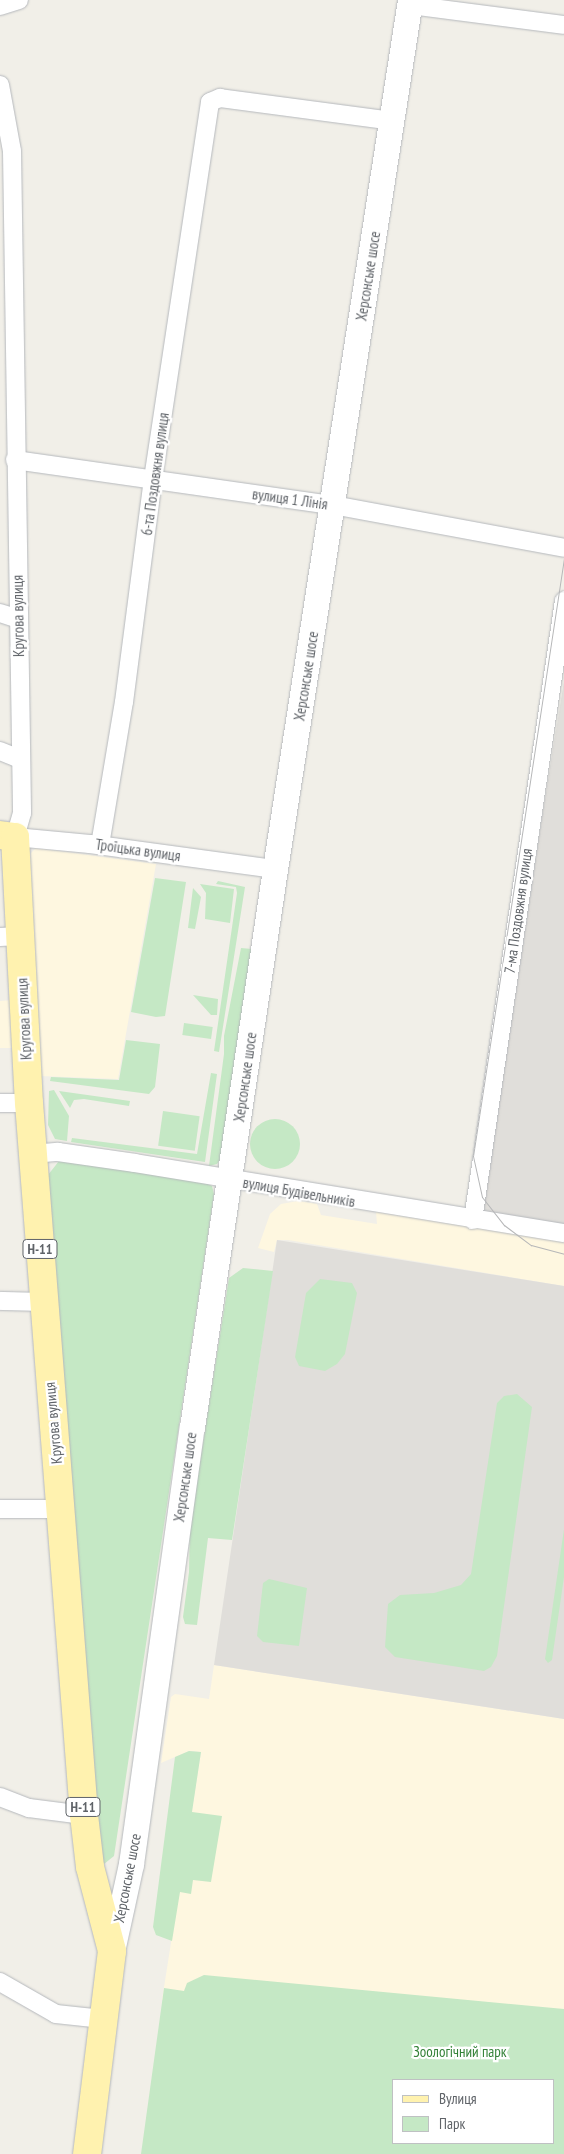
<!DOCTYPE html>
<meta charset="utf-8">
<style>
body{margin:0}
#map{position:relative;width:564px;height:2154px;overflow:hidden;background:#f1efe8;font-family:"PT Sans Narrow",sans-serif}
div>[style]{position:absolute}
.commercial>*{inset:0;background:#fef7e0}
.industrial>*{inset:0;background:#e0deda}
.green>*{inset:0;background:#c5e8c5;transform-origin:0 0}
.round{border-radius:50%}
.roads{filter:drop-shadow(0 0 1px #b5b8bc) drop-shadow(0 0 1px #b5b8bc)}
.street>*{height:18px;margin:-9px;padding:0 9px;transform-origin:9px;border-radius:9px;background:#fff}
.secondary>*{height:25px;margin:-12.5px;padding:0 12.5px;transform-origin:12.5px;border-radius:12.5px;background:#fff}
.primary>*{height:28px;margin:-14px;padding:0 14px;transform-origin:14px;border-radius:14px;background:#fff2af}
.tram>*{height:1px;margin:-0.5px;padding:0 0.5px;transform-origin:0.5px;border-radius:0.5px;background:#b6b7b8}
span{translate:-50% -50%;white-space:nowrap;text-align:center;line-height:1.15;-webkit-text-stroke:4.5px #fff;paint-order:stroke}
.shield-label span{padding:1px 4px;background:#fff;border:1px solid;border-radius:4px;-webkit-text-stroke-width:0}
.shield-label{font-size:14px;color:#5f6368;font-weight:700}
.street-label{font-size:15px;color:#5f6368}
.park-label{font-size:15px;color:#348238}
.legend{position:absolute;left:392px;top:2079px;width:162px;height:65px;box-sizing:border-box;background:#fff;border:1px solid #bfc1c3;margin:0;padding:6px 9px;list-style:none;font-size:15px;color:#5f6368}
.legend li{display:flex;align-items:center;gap:10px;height:25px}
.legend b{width:25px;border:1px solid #bfc1c3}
</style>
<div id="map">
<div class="commercial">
<i style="clip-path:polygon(36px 848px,156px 864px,118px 1079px,40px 1076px,28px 856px)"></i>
<i style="clip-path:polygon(13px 1000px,17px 1048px,0 1048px,0 1001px)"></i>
<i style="clip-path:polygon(298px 1201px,317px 1204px,321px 1215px,377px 1224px,376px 1212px,564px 1241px,564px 1286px,288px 1240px,277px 1240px,274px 1252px,258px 1248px,270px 1214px,281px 1204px)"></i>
<i style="clip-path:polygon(214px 1665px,564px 1719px,564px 2031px,162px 2000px,201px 1752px,189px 1751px,161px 1763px,171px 1697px,175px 1694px,209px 1699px)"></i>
</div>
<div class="industrial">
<i style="clip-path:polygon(564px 681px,564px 1224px,478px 1212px)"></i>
<i style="clip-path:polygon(277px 1240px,564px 1286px,564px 1719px,214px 1665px)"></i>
</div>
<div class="green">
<i style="clip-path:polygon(155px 878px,186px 882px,165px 1016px,156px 1017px,131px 1012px)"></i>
<i style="clip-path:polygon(218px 881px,245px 887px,219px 1052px,214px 1051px,237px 893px,236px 887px,216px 884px)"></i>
<i style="clip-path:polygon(200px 884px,234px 889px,230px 923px,205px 919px,206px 893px)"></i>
<i style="clip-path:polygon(193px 888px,201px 897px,195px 929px,188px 928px)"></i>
<i style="clip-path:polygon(241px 948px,252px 949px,221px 1158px,217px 1164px,209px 1166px,224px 1054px,224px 1036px)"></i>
<i style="clip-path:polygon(193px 995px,218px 999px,217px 1015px,211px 1015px)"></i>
<i style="left:184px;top:1023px;width:29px;height:12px;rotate:8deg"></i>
<i style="clip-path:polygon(126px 1040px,160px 1044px,155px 1087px,149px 1094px,50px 1081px,51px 1077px,119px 1080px)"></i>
<i style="clip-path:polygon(211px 1073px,217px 1074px,205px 1162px,71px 1142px,72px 1138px,197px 1154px)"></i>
<i style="clip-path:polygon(54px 1090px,69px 1116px,67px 1141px,55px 1139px,48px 1125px,49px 1091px)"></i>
<i style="clip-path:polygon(59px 1091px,130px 1101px,129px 1106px,84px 1099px,74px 1100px,70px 1108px)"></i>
<i style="left:163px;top:1111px;width:37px;height:35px;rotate:8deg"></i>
<i class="round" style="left:250px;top:1119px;width:50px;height:50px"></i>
<i style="clip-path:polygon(59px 1161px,200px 1180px,212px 1186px,214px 1194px,114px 1856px,104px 1864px,99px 1862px,49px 1186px,48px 1175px)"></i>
<i style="clip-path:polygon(243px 1268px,273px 1271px,232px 1540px,208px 1538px,197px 1625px,185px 1624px,183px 1617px,189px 1572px,190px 1525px,229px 1278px)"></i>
<i style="clip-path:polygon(320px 1279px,352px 1283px,357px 1293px,345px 1354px,337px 1364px,325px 1371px,299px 1366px,295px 1357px,306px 1293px)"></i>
<i style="clip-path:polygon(517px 1394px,532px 1407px,497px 1656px,491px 1667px,484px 1671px,395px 1657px,385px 1647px,388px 1604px,400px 1595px,434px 1593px,461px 1585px,471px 1574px,497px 1403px,504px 1396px)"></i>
<i style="clip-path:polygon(564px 1529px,564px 1577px,552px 1660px,548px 1663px,545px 1659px)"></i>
<i style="clip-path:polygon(269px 1579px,307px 1588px,299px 1646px,263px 1642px,257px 1636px,263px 1583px)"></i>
<i style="clip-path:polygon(189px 1751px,201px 1752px,192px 1812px,222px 1816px,211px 1882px,193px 1880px,191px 1894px,180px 1892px,172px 1941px,156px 1935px,153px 1927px,175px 1757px)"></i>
<i style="clip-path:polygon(evenodd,204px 1975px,564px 2009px,564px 2154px,141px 2154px,164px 1988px,184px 1991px,187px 1983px,204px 1975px,393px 2080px,553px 2080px,553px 2143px,393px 2143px,393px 2080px)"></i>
</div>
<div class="roads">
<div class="street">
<i style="left:410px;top:5px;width:155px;rotate:7.4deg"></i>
<i style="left:0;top:6px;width:20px;rotate:-18deg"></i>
<i style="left:0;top:85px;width:67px;rotate:79.7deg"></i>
<i style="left:12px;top:151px;width:662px;rotate:89.13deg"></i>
<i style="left:22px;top:813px;width:25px;rotate:106deg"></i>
<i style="left:15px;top:837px;width:75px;rotate:5.3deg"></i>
<i style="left:90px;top:844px;width:187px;rotate:7.7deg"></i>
<i style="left:15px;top:460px;width:321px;rotate:8.1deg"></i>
<i style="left:333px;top:505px;width:235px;rotate:10.5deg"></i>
<i style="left:0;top:613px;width:20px;rotate:18deg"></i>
<i style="left:0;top:751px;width:22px;rotate:22deg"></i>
<i style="left:100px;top:845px;width:145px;rotate:-80.5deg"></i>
<i style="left:124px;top:702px;width:225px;rotate:-82.6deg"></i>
<i style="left:153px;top:479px;width:381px;rotate:-81.4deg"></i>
<i style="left:210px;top:102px;width:11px;rotate:-22deg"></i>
<i style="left:220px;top:98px;width:174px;rotate:7.6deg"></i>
<i style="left:0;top:937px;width:19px;rotate:-3deg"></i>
<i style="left:0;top:1103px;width:29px"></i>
<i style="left:33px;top:1154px;width:25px;rotate:-5deg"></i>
<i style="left:58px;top:1152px;width:78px;rotate:8.1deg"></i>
<i style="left:135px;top:1163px;width:435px;rotate:9.3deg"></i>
<i style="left:473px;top:1220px;width:626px;rotate:-81.64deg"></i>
<i style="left:0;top:1301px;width:44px;rotate:1.3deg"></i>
<i style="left:0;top:1509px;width:60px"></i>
<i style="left:0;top:1797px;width:31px;rotate:21deg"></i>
<i style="left:29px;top:1808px;width:55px;rotate:7.3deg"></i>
<i style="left:0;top:1982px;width:64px;rotate:29.7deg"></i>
<i style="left:56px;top:2014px;width:47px;rotate:6.1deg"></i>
</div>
<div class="secondary">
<i style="left:112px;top:1951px;width:89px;rotate:-77.7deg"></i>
<i style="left:131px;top:1864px;width:441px;rotate:-82.1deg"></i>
<i style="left:192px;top:1427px;width:564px;rotate:-81.54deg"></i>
<i style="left:275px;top:869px;width:879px;rotate:-81.17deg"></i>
</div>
<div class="primary">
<i style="left:0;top:835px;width:15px;rotate:8deg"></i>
<i style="left:15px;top:837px;width:266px;rotate:87deg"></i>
<i style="left:29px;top:1103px;width:714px;rotate:85.58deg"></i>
<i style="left:84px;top:1815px;width:52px;rotate:83.4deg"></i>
<i style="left:90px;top:1867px;width:87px;rotate:75.3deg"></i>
<i style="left:112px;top:1951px;width:205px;rotate:97deg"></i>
</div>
</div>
<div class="tram">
<i style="left:564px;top:558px;width:605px;rotate:98.65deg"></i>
<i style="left:473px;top:1156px;width:42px;rotate:77.6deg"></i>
<i style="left:482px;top:1197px;width:36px;rotate:52deg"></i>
<i style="left:504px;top:1225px;width:34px;rotate:37deg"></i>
<i style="left:531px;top:1245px;width:34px;rotate:15deg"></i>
</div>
<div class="shield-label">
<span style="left:40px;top:1249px">Н-11</span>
<span style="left:83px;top:1807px">Н-11</span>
</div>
<div class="street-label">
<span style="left:368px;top:276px;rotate:-81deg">Херсонське шосе</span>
<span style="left:155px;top:474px;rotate:-82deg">6-та Поздовжня вулиця</span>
<span style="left:290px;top:499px;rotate:8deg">вулиця 1 Лінія</span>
<span style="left:18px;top:616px;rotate:-91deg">Кругова вулиця</span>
<span style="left:306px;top:676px;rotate:-81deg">Херсонське шосе</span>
<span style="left:138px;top:850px;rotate:8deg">Троїцька вулиця</span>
<span style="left:518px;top:911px;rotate:-82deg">7-ма Поздовжня вулиця</span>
<span style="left:24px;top:1019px;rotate:-93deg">Кругова вулиця</span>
<span style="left:245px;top:1077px;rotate:-82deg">Херсонське шосе</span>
<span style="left:299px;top:1192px;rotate:10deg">вулиця Будівельників</span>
<span style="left:53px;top:1423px;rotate:-95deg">Кругова вулиця</span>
<span style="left:185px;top:1477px;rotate:-82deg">Херсонське шосе</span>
<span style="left:127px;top:1878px;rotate:-79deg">Херсонське шосе</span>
</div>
<div class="park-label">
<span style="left:460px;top:2052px">Зоологічний парк</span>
</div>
<ul class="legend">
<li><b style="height:6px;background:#fff2af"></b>Вулиця</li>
<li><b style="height:14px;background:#c5e8c5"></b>Парк</li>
</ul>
</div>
